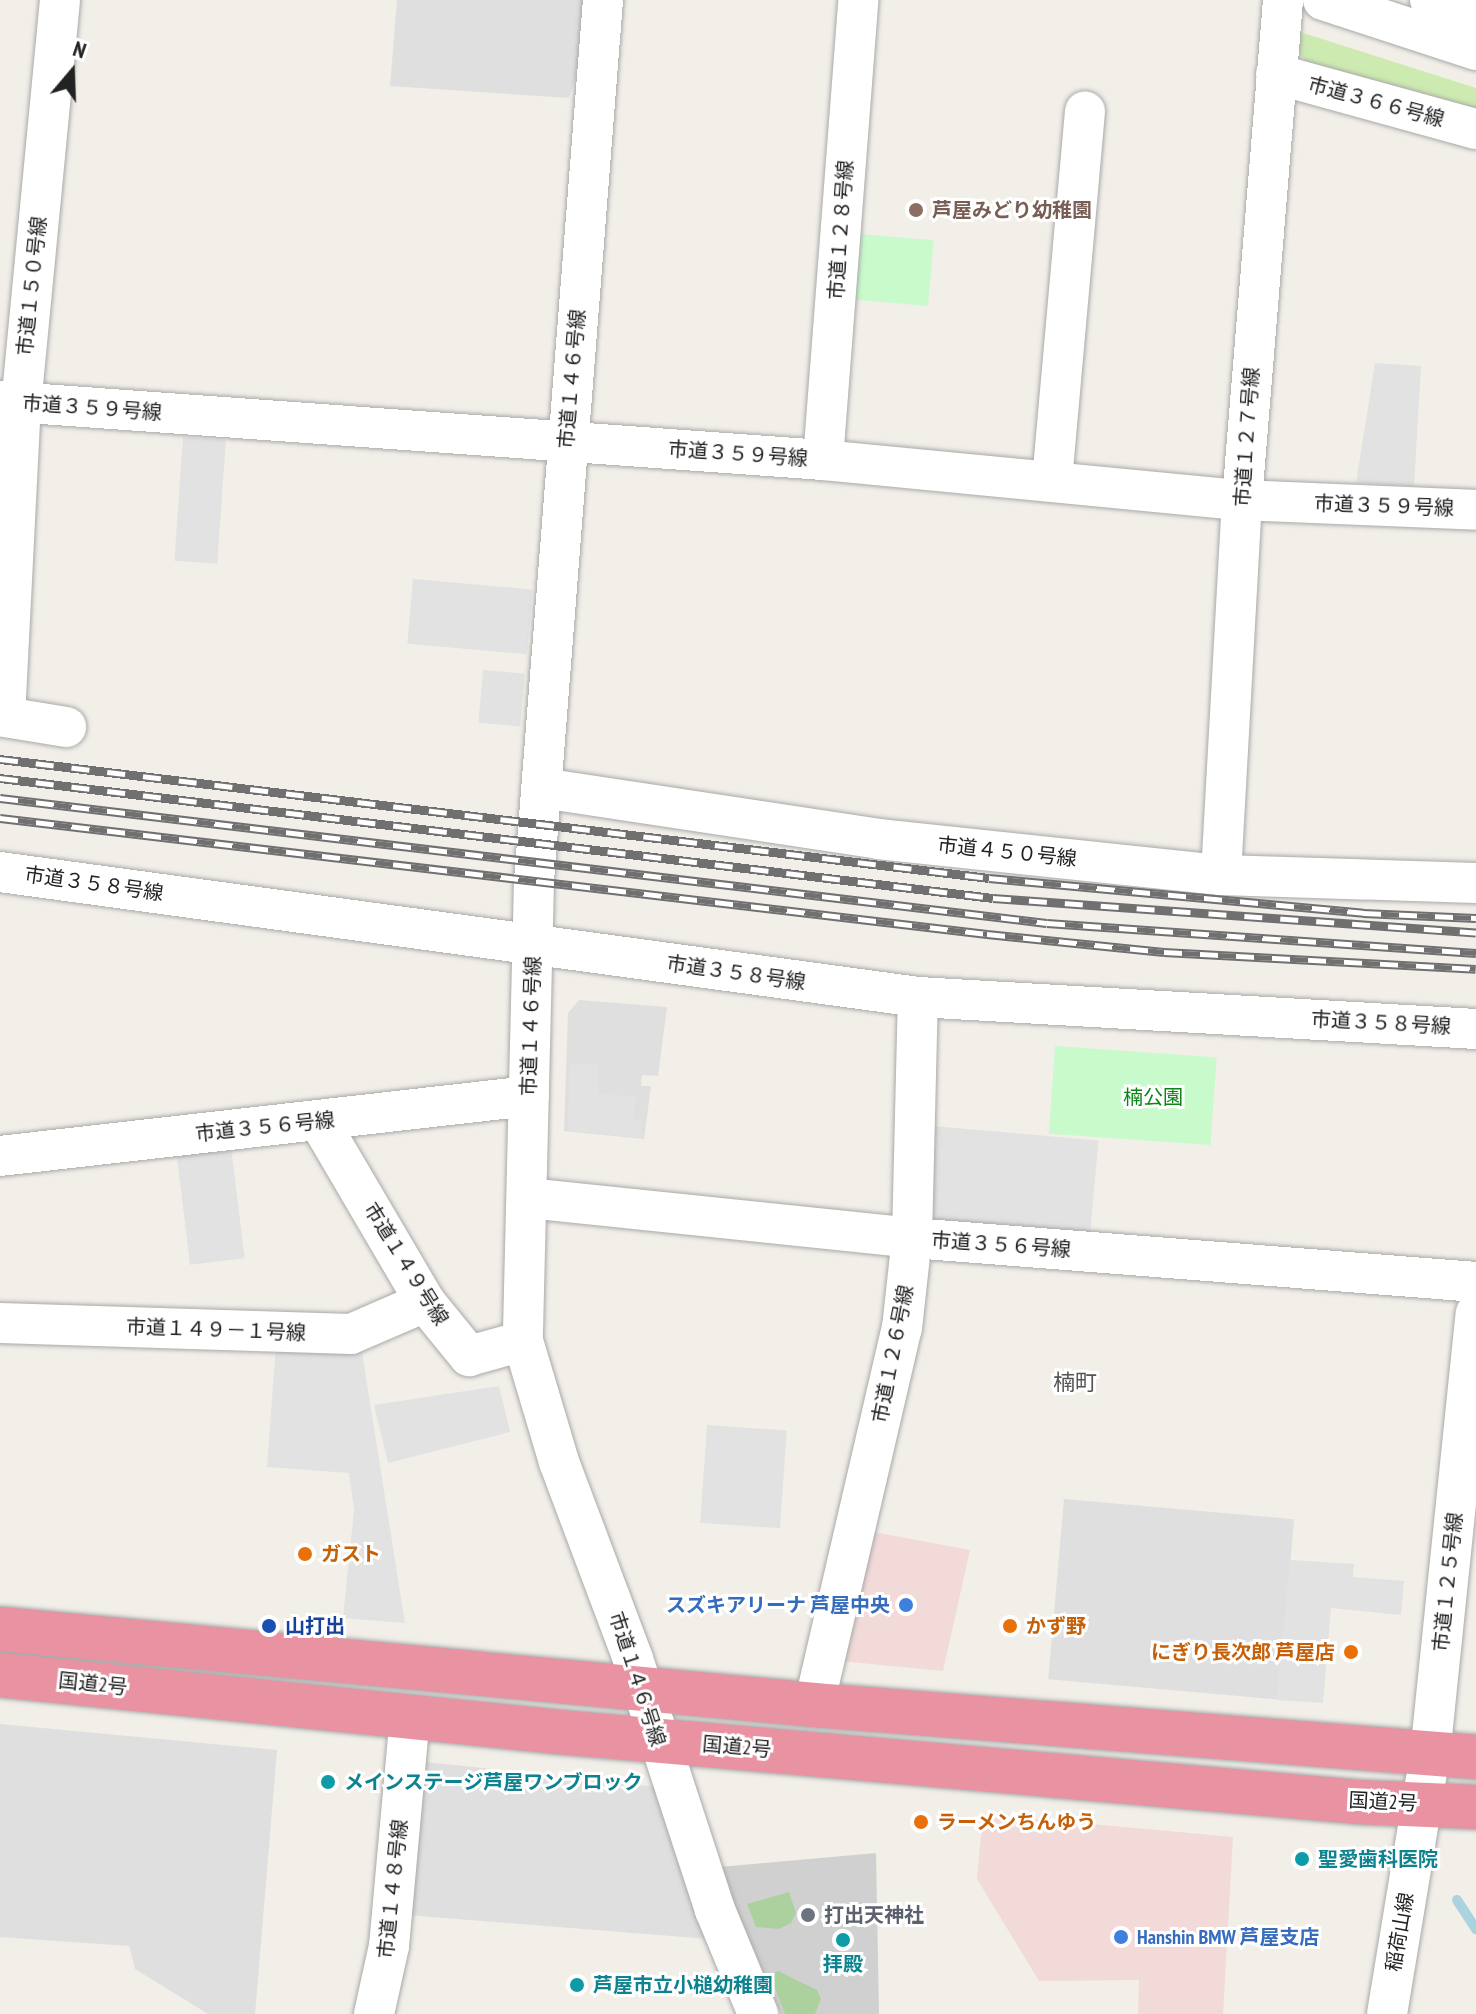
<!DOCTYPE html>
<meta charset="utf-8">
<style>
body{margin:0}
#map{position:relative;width:1476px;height:2014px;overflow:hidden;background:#f2efe9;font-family:"PT Sans Narrow","Noto Sans JP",sans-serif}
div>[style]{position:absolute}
.residential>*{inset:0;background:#e0dfdf;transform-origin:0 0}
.commercial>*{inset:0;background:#f2dad9}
.religious>*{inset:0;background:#d0d0d0}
.grass>*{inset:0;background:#cdebb0}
.forest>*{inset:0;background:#add19e}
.park>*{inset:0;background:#c8facc;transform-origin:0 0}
.parking>*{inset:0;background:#e2e2e2;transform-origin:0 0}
.stream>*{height:10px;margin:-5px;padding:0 5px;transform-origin:5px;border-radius:5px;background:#aad3df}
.roads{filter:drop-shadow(0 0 2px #a9a9a9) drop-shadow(0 0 2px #a9a9a9)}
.minor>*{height:40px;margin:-20px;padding:0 20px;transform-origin:20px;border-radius:20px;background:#fff}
.highway>*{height:44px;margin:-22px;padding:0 22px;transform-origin:22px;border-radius:22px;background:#e892a2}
.rail>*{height:9px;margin-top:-4.5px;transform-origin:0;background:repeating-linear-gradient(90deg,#fff 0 18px,#707070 0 36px);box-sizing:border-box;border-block:2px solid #707070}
.dots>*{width:22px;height:22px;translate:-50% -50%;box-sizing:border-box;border:4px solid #fff;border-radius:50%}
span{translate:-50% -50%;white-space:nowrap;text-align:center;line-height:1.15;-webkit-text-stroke:6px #fff;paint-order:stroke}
.street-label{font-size:20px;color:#222}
.education-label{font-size:20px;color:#785e54;font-weight:700}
.left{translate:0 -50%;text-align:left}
.park-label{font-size:20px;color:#0c8416}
.food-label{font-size:20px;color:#c56008;font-weight:700}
.right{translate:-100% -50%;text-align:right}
.shop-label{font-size:20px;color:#366cbe;font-weight:700}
.transit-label{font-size:20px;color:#164399;font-weight:700}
.culture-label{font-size:20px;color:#0d838f;font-weight:700}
.worship-label{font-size:20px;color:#5b616d;font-weight:700}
.neighbourhood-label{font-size:22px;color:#555}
.north{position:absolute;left:32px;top:32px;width:80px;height:80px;-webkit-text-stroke:6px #fff;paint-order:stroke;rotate:19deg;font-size:22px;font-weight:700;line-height:32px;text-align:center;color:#222}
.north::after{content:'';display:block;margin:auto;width:28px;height:36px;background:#222;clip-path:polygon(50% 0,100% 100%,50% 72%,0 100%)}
</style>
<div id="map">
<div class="residential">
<i style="clip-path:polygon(397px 0,585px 0,578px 71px,569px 98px,390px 86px)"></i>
<i style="clip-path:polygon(579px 1000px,667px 1007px,658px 1076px,642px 1075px,641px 1086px,651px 1086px,644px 1139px,564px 1131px,568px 1013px)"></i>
<i style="left:1064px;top:1499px;width:231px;height:181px;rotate:5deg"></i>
<i style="clip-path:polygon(0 1724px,277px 1750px,255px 2014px,208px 2014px,135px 1969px,129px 1946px,0 1937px)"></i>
<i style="clip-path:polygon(417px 1761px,656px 1787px,708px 1939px,407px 1915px)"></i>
</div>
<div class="commercial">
<i style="clip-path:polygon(874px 1532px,970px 1550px,943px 1671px,839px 1661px)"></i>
<i style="clip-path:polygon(983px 1814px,1233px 1837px,1223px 2014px,1138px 2014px,1139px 1980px,1039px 1981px,977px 1879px)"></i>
</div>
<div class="religious">
<i style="clip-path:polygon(876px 1853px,879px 2014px,781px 2014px,719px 1867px)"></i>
</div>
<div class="grass">
<i style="clip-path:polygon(1294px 30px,1476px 88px,1476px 114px,1306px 62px,1291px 42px)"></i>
</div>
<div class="forest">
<i style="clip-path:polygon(789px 1892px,796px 1913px,791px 1923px,779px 1929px,756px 1927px,747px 1904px)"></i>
<i style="clip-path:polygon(778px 1971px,817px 1990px,821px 1999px,815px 2014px,785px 2014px,770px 1975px)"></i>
</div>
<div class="park">
<i style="left:861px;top:234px;width:73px;height:66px;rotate:5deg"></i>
<i style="left:1055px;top:1046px;width:162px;height:88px;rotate:4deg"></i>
</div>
<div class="parking">
<i style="clip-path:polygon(1375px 363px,1421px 366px,1414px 486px,1356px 483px)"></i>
<i style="left:183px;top:437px;width:43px;height:124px;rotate:4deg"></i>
<i style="left:413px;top:579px;width:120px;height:65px;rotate:5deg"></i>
<i style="left:483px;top:670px;width:42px;height:53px;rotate:5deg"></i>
<i style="clip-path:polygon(570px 1064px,598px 1064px,598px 1094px,636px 1097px,634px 1118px,642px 1120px,641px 1138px,568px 1130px)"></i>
<i style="left:933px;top:1126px;width:166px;height:106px;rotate:5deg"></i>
<i style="left:231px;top:1147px;width:112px;height:55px;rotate:83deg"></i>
<i style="clip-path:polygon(276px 1345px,361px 1346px,405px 1623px,343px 1618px,354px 1510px,349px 1473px,267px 1467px)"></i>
<i style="clip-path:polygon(499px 1386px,510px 1432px,388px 1463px,374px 1405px)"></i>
<i style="left:707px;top:1425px;width:80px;height:98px;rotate:4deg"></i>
<i style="clip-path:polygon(1290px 1560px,1354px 1564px,1353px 1577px,1404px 1581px,1401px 1615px,1331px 1608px,1323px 1703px,1276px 1700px)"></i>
</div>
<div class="stream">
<i style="left:1457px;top:1900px;width:35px;rotate:57deg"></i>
</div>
<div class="roads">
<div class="minor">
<i style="left:60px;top:0;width:404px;rotate:95.5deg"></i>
<i style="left:21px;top:402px;width:315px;rotate:92.9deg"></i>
<i style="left:5px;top:717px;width:62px;rotate:9.3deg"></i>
<i style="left:603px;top:0;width:884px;rotate:94.48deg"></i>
<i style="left:534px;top:881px;width:460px;rotate:91.4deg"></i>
<i style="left:523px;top:1341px;width:126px;rotate:73.4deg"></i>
<i style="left:559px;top:1462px;width:210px;rotate:69.4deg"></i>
<i style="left:633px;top:1659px;width:264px;rotate:71.9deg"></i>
<i style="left:715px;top:1910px;width:113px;rotate:67.5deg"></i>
<i style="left:1323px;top:0;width:161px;rotate:18.1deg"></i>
<i style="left:1430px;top:0;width:48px;rotate:18.1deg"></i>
<i style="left:1276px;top:74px;width:207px;rotate:15.4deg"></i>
<i style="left:0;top:401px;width:825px;rotate:4.1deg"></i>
<i style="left:823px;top:460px;width:421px;rotate:5.5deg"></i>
<i style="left:1242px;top:500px;width:234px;rotate:2.4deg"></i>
<i style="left:823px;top:460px;width:461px;rotate:-85.6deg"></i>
<i style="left:1052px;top:481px;width:371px;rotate:-84.9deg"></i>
<i style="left:542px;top:788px;width:340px;rotate:8.6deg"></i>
<i style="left:878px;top:839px;width:345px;rotate:6deg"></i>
<i style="left:1221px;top:875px;width:255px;rotate:1.8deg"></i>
<i style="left:0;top:872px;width:926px;rotate:7.75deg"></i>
<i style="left:918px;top:997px;width:559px;rotate:3.28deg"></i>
<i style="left:1221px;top:875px;width:376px;rotate:-86.8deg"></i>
<i style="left:1242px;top:500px;width:502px;rotate:-85.31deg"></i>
<i style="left:319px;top:1121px;width:210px;rotate:59.6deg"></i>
<i style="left:425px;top:1302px;width:70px;rotate:50.8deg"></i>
<i style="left:469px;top:1356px;width:56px;rotate:-15.5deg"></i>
<i style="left:0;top:1156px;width:532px;rotate:-6.47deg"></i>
<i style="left:527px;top:1198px;width:387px;rotate:5.9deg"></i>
<i style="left:912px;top:1238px;width:566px;rotate:4.46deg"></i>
<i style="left:0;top:1323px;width:351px;rotate:1.8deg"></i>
<i style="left:351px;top:1334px;width:81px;rotate:-23.4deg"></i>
<i style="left:814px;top:1705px;width:387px;rotate:-76.9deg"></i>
<i style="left:902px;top:1328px;width:91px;rotate:-83.7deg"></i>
<i style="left:912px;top:1238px;width:241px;rotate:-88.6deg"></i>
<i style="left:374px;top:2014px;width:70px;rotate:-77.6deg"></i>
<i style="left:389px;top:1946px;width:231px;rotate:-84.8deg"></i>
<i style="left:1387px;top:2014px;width:263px;rotate:-80.6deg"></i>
<i style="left:1430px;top:1755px;width:444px;rotate:-84.1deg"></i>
</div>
<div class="highway">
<i style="left:0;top:1629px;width:818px;rotate:5.33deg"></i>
<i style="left:814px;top:1705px;width:664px;rotate:4.49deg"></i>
<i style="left:0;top:1675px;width:562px;rotate:5.82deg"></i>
<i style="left:559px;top:1732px;width:801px;rotate:5.01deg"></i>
<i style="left:1357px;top:1802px;width:119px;rotate:2.4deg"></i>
</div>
</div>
<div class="rail">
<i style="left:0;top:759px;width:996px;rotate:6.86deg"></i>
<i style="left:989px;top:878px;width:376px;rotate:5.3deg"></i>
<i style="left:1363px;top:913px;width:113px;rotate:2.5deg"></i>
<i style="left:0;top:778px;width:1000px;rotate:6.89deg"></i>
<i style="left:993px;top:898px;width:484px;rotate:4.1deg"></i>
<i style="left:0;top:798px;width:1054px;rotate:6.81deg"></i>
<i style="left:1047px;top:923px;width:430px;rotate:4deg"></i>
<i style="left:0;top:818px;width:994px;rotate:6.7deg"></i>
<i style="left:987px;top:934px;width:178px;rotate:5.8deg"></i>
<i style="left:1164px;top:952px;width:312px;rotate:3.1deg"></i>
</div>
<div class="dots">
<i style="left:916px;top:210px;background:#8d6e63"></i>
<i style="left:305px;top:1554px;background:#e8710a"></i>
<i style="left:906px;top:1605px;background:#3f7fe0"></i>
<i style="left:269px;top:1626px;background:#1a4fb4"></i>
<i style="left:1010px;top:1626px;background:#e8710a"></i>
<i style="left:1351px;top:1652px;background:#e8710a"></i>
<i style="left:328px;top:1782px;background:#0f9aa8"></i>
<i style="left:921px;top:1822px;background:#e8710a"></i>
<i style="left:1302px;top:1859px;background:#0f9aa8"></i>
<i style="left:808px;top:1915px;background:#6b7280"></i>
<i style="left:1121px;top:1937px;background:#3f7fe0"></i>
<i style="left:843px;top:1940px;background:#0f9aa8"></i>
<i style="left:577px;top:1985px;background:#0f9aa8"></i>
</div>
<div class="street-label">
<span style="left:1376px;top:102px;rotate:15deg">市道３６６号線</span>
<span style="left:841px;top:230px;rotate:-86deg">市道１２８号線</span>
<span style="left:32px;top:286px;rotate:-84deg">市道１５０号線</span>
<span style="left:572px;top:379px;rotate:-85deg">市道１４６号線</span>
<span style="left:92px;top:408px;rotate:4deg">市道３５９号線</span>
<span style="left:1247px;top:437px;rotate:-86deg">市道１２７号線</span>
<span style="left:738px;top:454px;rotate:4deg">市道３５９号線</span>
<span style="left:1384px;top:506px;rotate:2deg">市道３５９号線</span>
<span style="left:1007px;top:852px;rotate:6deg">市道４５０号線</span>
<span style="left:94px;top:884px;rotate:8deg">市道３５８号線</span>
<span style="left:736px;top:973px;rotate:8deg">市道３５８号線</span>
<span style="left:1381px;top:1023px;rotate:3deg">市道３５８号線</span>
<span style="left:531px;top:1026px;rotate:-88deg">市道１４６号線</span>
<span style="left:265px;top:1127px;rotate:-6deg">市道３５６号線</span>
<span style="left:1001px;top:1245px;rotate:4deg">市道３５６号線</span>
<span style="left:406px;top:1264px;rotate:58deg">市道１４９号線</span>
<span style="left:216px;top:1330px;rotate:2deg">市道１４９－１号線</span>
<span style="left:893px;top:1354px;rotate:-79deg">市道１２６号線</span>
<span style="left:1448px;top:1582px;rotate:-84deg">市道１２５号線</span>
<span style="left:637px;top:1679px;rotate:72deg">市道１４６号線</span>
<span style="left:93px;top:1684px;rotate:6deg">国道2号</span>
<span style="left:737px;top:1747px;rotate:5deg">国道2号</span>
<span style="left:1383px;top:1802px;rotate:3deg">国道2号</span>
<span style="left:393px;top:1889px;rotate:-84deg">市道１４８号線</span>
<span style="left:1400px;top:1932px;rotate:-80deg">稲荷山線</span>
</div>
<div class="education-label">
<span class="left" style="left:932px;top:210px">芦屋みどり幼稚園</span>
</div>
<div class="park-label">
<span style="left:1153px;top:1097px">楠公園</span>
</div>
<div class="food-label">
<span class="left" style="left:321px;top:1554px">ガスト</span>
<span class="left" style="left:1026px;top:1626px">かず野</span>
<span class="right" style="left:1335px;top:1652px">にぎり長次郎 芦屋店</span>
<span class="left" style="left:937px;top:1822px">ラーメンちんゆう</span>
</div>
<div class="shop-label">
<span class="right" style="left:890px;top:1605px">スズキアリーナ 芦屋中央</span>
<span class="left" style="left:1137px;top:1937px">Hanshin BMW 芦屋支店</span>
</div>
<div class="transit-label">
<span class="left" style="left:285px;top:1626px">山打出</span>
</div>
<div class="culture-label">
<span class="left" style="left:344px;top:1782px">メインステージ芦屋ワンブロック</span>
<span class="left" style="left:1318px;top:1859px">聖愛歯科医院</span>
<span style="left:843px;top:1964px">拝殿</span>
<span class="left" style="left:593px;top:1985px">芦屋市立小槌幼稚園</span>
</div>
<div class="worship-label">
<span class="left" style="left:824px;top:1915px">打出天神社</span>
</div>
<div class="neighbourhood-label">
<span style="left:1075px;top:1383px">楠町</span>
</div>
<div class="north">N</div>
</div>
